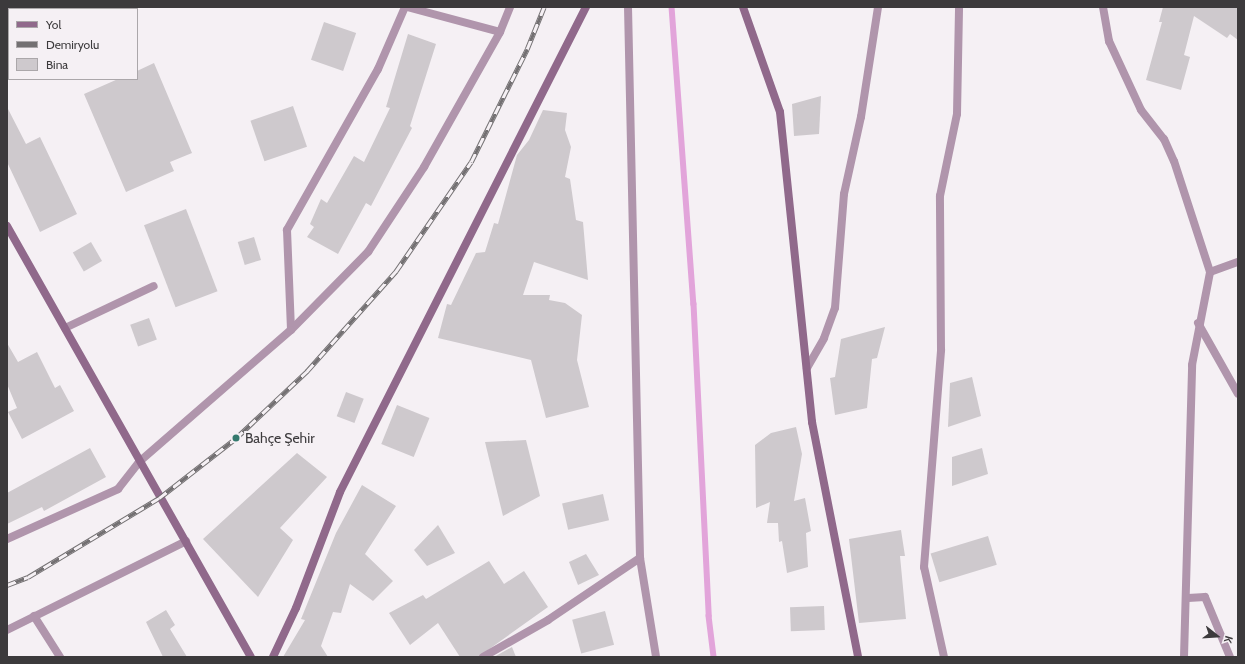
<!DOCTYPE html>
<meta charset="utf-8">
<style>
body{margin:0}
#map{position:relative;width:1245px;height:664px;overflow:hidden;background:#f5f0f4;font-family:Cabin,sans-serif}
div>[style]{position:absolute}
.stream>*{height:5.5px;margin:-2.75px;padding:0 2.75px;transform-origin:2.75px;border-radius:2.75px;background:#e2a4da}
.building>*{inset:0;background:#cec9cd;transform-origin:0 0}
.lane>*{height:8px;margin:-4px;padding:0 4px;transform-origin:4px;border-radius:4px;background:#b095ac}
.street>*{height:8px;margin:-4px;padding:0 4px;transform-origin:4px;border-radius:4px;background:#b095ac}
.secondary>*{height:8px;margin:-4px;padding:0 4px;transform-origin:4px;border-radius:4px;background:#90698b}
.rail>*{height:4.5px;margin-top:-2.25px;transform-origin:0;background:repeating-linear-gradient(90deg,#f5f0f4 0 9px,#737072 0 18px);box-sizing:border-box;border-block:1px solid #737072}
.dots>*{width:11px;height:11px;translate:-50% -50%;box-sizing:border-box;border:2px solid #f5f0f4;border-radius:50%}
span{translate:-50% -50%;white-space:nowrap;text-align:center;line-height:1.15;-webkit-text-stroke:4px #f5f0f4;paint-order:stroke}
.poi-label{font-size:14px;color:#3c3a3c}
.left{translate:0 -50%;text-align:left}
.frame{position:absolute;inset:0;border:8px solid #3c3a3c;pointer-events:none}
.legend{position:absolute;left:8px;top:8px;width:130px;height:72px;box-sizing:border-box;background:#f5f0f4;border:1px solid #aba7aa;margin:0;padding:5px 7px;list-style:none;font-size:12px;color:#3c3a3c}
.legend li{display:flex;align-items:center;gap:8px;height:20px}
.legend b{width:20px;border:1px solid #aba7aa}
.north{position:absolute;left:1197px;top:616px;width:40px;height:40px;-webkit-text-stroke:3px #f5f0f4;paint-order:stroke;rotate:107deg;font-size:11px;font-weight:700;line-height:16px;text-align:center;color:#3c3a3c}
.north::after{content:'';display:block;margin:auto;width:14px;height:18px;background:#3c3a3c;clip-path:polygon(50% 0,100% 100%,50% 72%,0 100%)}
</style>
<div id="map">
<div class="stream">
<i style="left:672px;top:7px;width:298px;rotate:85.8deg"></i>
<i style="left:694px;top:304px;width:312px;rotate:87.2deg"></i>
<i style="left:709px;top:616px;width:41px;rotate:83deg"></i>
</div>
<div class="building">
<i style="clip-path:polygon(1163px 7px,1238px 7px,1238px 40px,1230px 34px,1227px 38px,1194px 16px,1184px 55px,1190px 57px,1181px 90px,1146px 80px,1162px 22px,1159px 22px)"></i>
<i style="left:324px;top:22px;width:34px;height:40px;rotate:19deg"></i>
<i style="clip-path:polygon(408px 34px,436px 44px,410px 126px,412px 128px,371px 206px,366px 203px,338px 254px,307px 237px,314px 227px,310px 224px,321px 199px,327px 203px,354px 156px,364px 162px,390px 108px,386px 107px)"></i>
<i style="clip-path:polygon(154px 63px,192px 153px,170px 162px,174px 171px,126px 192px,84px 94px,118px 79px,137px 79px,137px 71px)"></i>
<i style="clip-path:polygon(821px 96px,819px 134px,794px 136px,792px 104px)"></i>
<i style="left:293px;top:106px;width:43px;height:45px;rotate:71deg"></i>
<i style="clip-path:polygon(7px 107px,26px 144px,40px 137px,77px 214px,40px 232px,7px 162px)"></i>
<i style="clip-path:polygon(543px 110px,567px 113px,565px 130px,571px 147px,565px 177px,570px 179px,576px 220px,583px 222px,588px 280px,534px 262px,523px 295px,550px 295px,549px 300px,565px 303px,582px 315px,577px 360px,589px 407px,546px 418px,531px 360px,438px 338px,447px 304px,451px 305px,476px 253px,485px 252px,494px 223px,498px 224px,517px 155px,529px 140px)"></i>
<i style="left:186px;top:209px;width:88px;height:45px;rotate:69deg"></i>
<i style="left:254px;top:237px;width:24px;height:17px;rotate:73deg"></i>
<i style="left:91px;top:242px;width:22px;height:21px;rotate:60deg"></i>
<i style="left:149px;top:318px;width:23px;height:20px;rotate:70deg"></i>
<i style="clip-path:polygon(885px 327px,877px 358px,872px 359px,867px 408px,835px 415px,830px 378px,835px 377px,841px 339px)"></i>
<i style="clip-path:polygon(7px 343px,18px 362px,37px 352px,55px 388px,60px 385px,74px 411px,22px 439px,8px 412px,17px 408px,7px 384px)"></i>
<i style="clip-path:polygon(972px 377px,981px 416px,948px 427px,950px 383px)"></i>
<i style="left:346px;top:392px;width:19px;height:26px;rotate:21deg"></i>
<i style="left:397px;top:405px;width:35px;height:42px;rotate:22deg"></i>
<i style="clip-path:polygon(796px 427px,802px 454px,794px 501px,805px 498px,811px 531px,806px 533px,808px 567px,787px 573px,782px 541px,779px 542px,778px 523px,767px 523px,770px 502px,756px 508px,755px 445px,771px 433px)"></i>
<i style="clip-path:polygon(526px 440px,540px 496px,503px 516px,485px 442px)"></i>
<i style="clip-path:polygon(90px 448px,106px 477px,44px 511px,42px 507px,7px 524px,7px 493px)"></i>
<i style="clip-path:polygon(982px 448px,988px 474px,952px 486px,952px 457px)"></i>
<i style="clip-path:polygon(297px 453px,327px 477px,280px 528px,293px 540px,258px 597px,203px 539px)"></i>
<i style="clip-path:polygon(362px 485px,396px 506px,365px 554px,393px 581px,373px 601px,350px 584px,341px 613px,333px 612px,321px 646px,328px 657px,283px 657px,305px 620px,301px 619px,336px 533px)"></i>
<i style="left:603px;top:494px;width:27px;height:42px;rotate:77deg"></i>
<i style="clip-path:polygon(438px 525px,455px 553px,427px 566px,414px 550px)"></i>
<i style="clip-path:polygon(901px 530px,905px 556px,900px 556px,906px 619px,859px 623px,849px 539px)"></i>
<i style="left:988px;top:536px;width:30px;height:60px;rotate:73deg"></i>
<i style="clip-path:polygon(586px 554px,599px 575px,578px 585px,569px 562px)"></i>
<i style="clip-path:polygon(489px 561px,504px 584px,524px 571px,548px 607px,478px 657px,460px 657px,438px 623px,410px 645px,389px 613px,423px 595px,426px 599px)"></i>
<i style="left:824px;top:606px;width:24px;height:34px;rotate:88deg"></i>
<i style="clip-path:polygon(166px 610px,175px 625px,170px 629px,187px 657px,163px 657px,146px 622px)"></i>
<i style="left:605px;top:611px;width:35px;height:34px;rotate:75deg"></i>
<i style="clip-path:polygon(512px 647px,516px 657px,494px 657px)"></i>
</div>
<div class="lane">
<i style="left:65px;top:328px;width:98px;rotate:-25.3deg"></i>
</div>
<div class="street">
<i style="left:405px;top:7px;width:68px;rotate:113.5deg"></i>
<i style="left:378px;top:69px;width:185px;rotate:119.5deg"></i>
<i style="left:287px;top:230px;width:100px;rotate:87.7deg"></i>
<i style="left:291px;top:330px;width:110px;rotate:-45.4deg"></i>
<i style="left:368px;top:252px;width:102px;rotate:-56.6deg"></i>
<i style="left:424px;top:167px;width:155px;rotate:-60.6deg"></i>
<i style="left:500px;top:32px;width:27px;rotate:-68deg"></i>
<i style="left:407px;top:7px;width:96px;rotate:15deg"></i>
<i style="left:628px;top:7px;width:551px;rotate:88.75deg"></i>
<i style="left:640px;top:558px;width:100px;rotate:80.8deg"></i>
<i style="left:1103px;top:7px;width:35px;rotate:80deg"></i>
<i style="left:1109px;top:41px;width:76px;rotate:65.1deg"></i>
<i style="left:1141px;top:110px;width:37px;rotate:52deg"></i>
<i style="left:1164px;top:139px;width:24px;rotate:66deg"></i>
<i style="left:1174px;top:161px;width:117px;rotate:72deg"></i>
<i style="left:28px;top:9px;width:4px;rotate:-34deg"></i>
<i style="left:7px;top:20px;width:2px;rotate:-27deg"></i>
<i style="left:1198px;top:323px;width:81px;rotate:60.6deg"></i>
<i style="left:807px;top:368px;width:34px;rotate:-60deg"></i>
<i style="left:824px;top:338px;width:32px;rotate:-70deg"></i>
<i style="left:835px;top:308px;width:114px;rotate:-85.5deg"></i>
<i style="left:844px;top:194px;width:79px;rotate:-77.6deg"></i>
<i style="left:861px;top:117px;width:111px;rotate:-81.2deg"></i>
<i style="left:7px;top:539px;width:122px;rotate:-24.2deg"></i>
<i style="left:118px;top:489px;width:34px;rotate:-52deg"></i>
<i style="left:139px;top:462px;width:201px;rotate:-41deg"></i>
<i style="left:1188px;top:598px;width:17px;rotate:-3deg"></i>
<i style="left:1205px;top:597px;width:65px;rotate:67.4deg"></i>
<i style="left:34px;top:616px;width:49px;rotate:57.6deg"></i>
<i style="left:7px;top:630px;width:200px;rotate:-26.4deg"></i>
<i style="left:483px;top:657px;width:75px;rotate:-29.6deg"></i>
<i style="left:548px;top:620px;width:111px;rotate:-34deg"></i>
<i style="left:944px;top:657px;width:92px;rotate:-102.5deg"></i>
<i style="left:924px;top:567px;width:218px;rotate:-85.5deg"></i>
<i style="left:941px;top:350px;width:154px;rotate:-90.4deg"></i>
<i style="left:940px;top:196px;width:84px;rotate:-78.3deg"></i>
<i style="left:957px;top:114px;width:107px;rotate:-88.9deg"></i>
<i style="left:1184px;top:657px;width:292px;rotate:-88.4deg"></i>
<i style="left:1192px;top:365px;width:95px;rotate:-79deg"></i>
<i style="left:1210px;top:272px;width:30px;rotate:-20deg"></i>
</div>
<div class="secondary">
<i style="left:743px;top:7px;width:111px;rotate:70.6deg"></i>
<i style="left:780px;top:112px;width:312px;rotate:84.1deg"></i>
<i style="left:812px;top:422px;width:239px;rotate:78.9deg"></i>
<i style="left:7px;top:226px;width:495px;rotate:60.5deg"></i>
<i style="left:273px;top:657px;width:54px;rotate:-64.9deg"></i>
<i style="left:296px;top:608px;width:124px;rotate:-69.2deg"></i>
<i style="left:340px;top:492px;width:544px;rotate:-63.11deg"></i>
</div>
<div class="rail">
<i style="left:7px;top:585px;width:22px;rotate:-21deg"></i>
<i style="left:28px;top:577px;width:153px;rotate:-31.1deg"></i>
<i style="left:159px;top:498px;width:98px;rotate:-37.9deg"></i>
<i style="left:236px;top:438px;width:98px;rotate:-43.3deg"></i>
<i style="left:307px;top:371px;width:134px;rotate:-48.3deg"></i>
<i style="left:396px;top:271px;width:132px;rotate:-55.5deg"></i>
<i style="left:471px;top:162px;width:126px;rotate:-63.6deg"></i>
<i style="left:527px;top:49px;width:45px;rotate:-68deg"></i>
</div>
<div class="dots">
<i style="left:236px;top:438px;background:#34796d"></i>
</div>
<div class="poi-label">
<span class="left" style="left:245px;top:438px">Bahçe Şehir</span>
</div>
<div class="frame"></div>
<ul class="legend">
<li><b style="height:5px;background:#90698b"></b>Yol</li>
<li><b style="height:5px;background:#737072"></b>Demiryolu</li>
<li><b style="height:11px;background:#cec9cd"></b>Bina</li>
</ul>
<div class="north">K</div>
</div>
